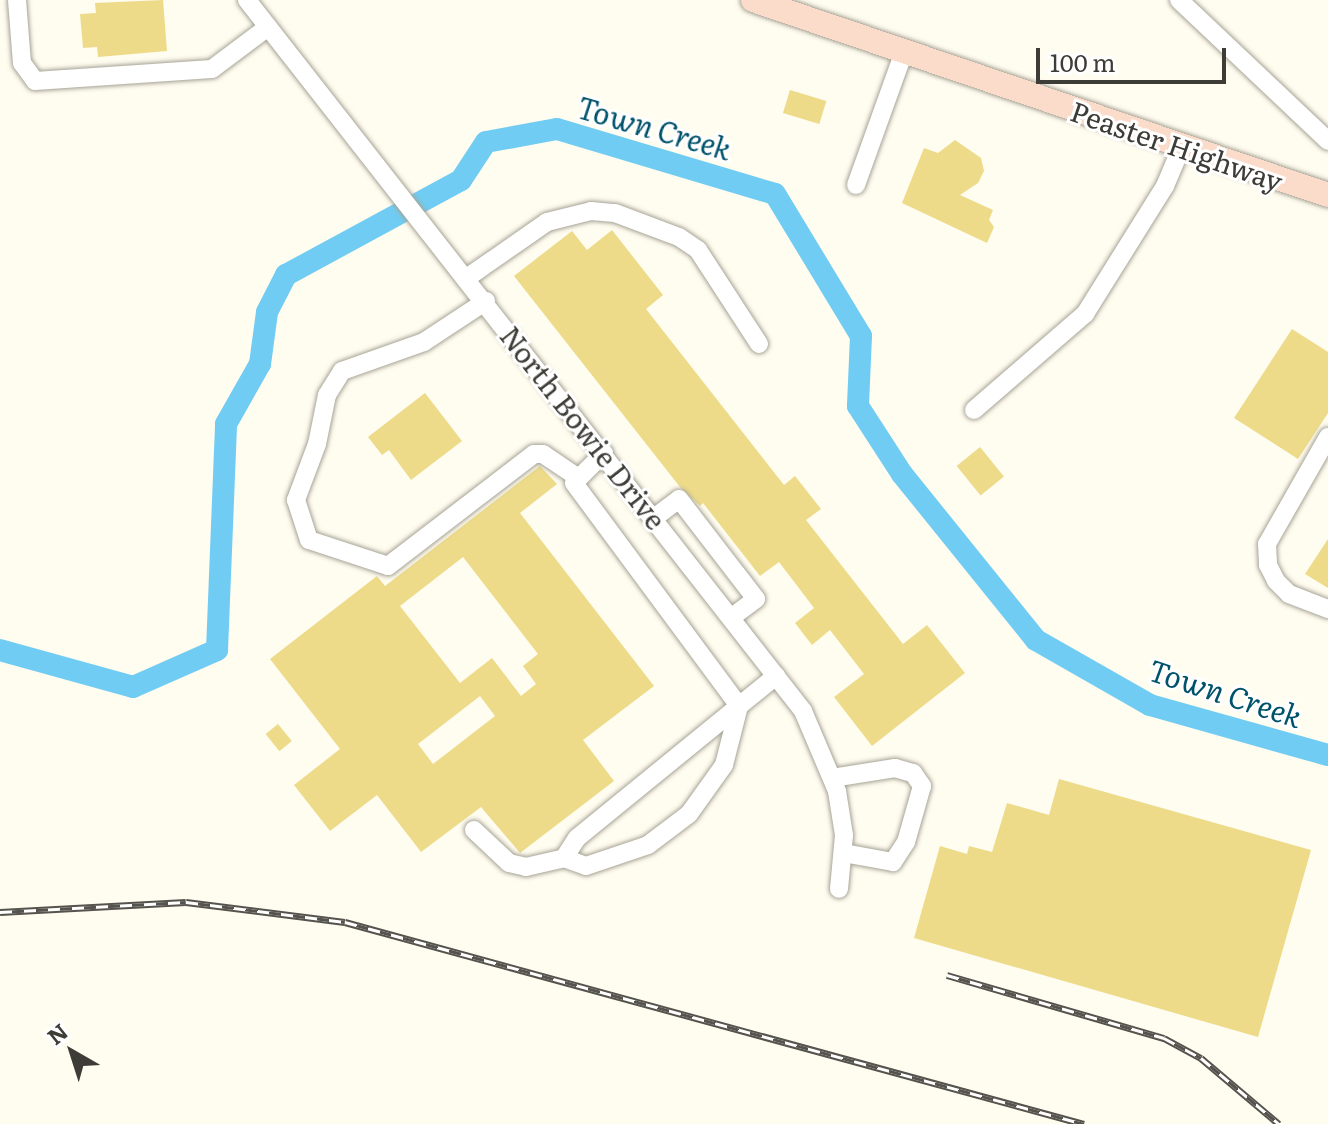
<!DOCTYPE html>
<style>
body{margin:0}
#map{position:relative;width:1328px;height:1124px;overflow:hidden;background:#fffcf0;font-family:Literata,serif}
div>[style]{position:absolute}
.river>*{height:22px;margin:-11px;padding:0 11px;transform-origin:11px;border-radius:11px;background:#70ccf2}
.building>*{inset:0;background:#eddb8a;transform-origin:0 0}
.roads{filter:drop-shadow(0 0 2px #a7a496) drop-shadow(0 0 2px #a7a496)}
.minor>*{height:18px;margin:-9px;padding:0 9px;transform-origin:9px;border-radius:9px;background:#fff}
.major>*{height:24px;margin:-12px;padding:0 12px;transform-origin:12px;border-radius:12px;background:#fbdcca}
.rail>*{height:7px;margin-top:-3.5px;transform-origin:0;background:repeating-linear-gradient(90deg,#fff 0 12px,#55534d 0 24px);box-sizing:border-box;border-block:2px solid #55534d}
span{translate:-50% -50%;white-space:nowrap;text-align:center;line-height:1.15;-webkit-text-stroke:6px #fff;paint-order:stroke}
.street-label{font-size:28px;color:#3d3c36}
.water-label{font-size:30px;color:#00526b;font-style:italic}
.north{position:absolute;left:32px;top:1012px;width:80px;height:80px;-webkit-text-stroke:6px #fff;paint-order:stroke;rotate:321deg;font-size:22px;font-weight:700;line-height:32px;text-align:center;color:#3d3c36}
.north::after{content:'';display:block;margin:auto;width:28px;height:36px;background:#3d3c36;clip-path:polygon(50% 0,100% 100%,50% 72%,0 100%)}
.scale{position:absolute;left:1036px;top:48px;width:190px;height:36px;box-sizing:border-box;border:4px solid #3d3c36;border-top:0;padding-left:10px;font-size:24px;line-height:28px;white-space:nowrap;color:#3d3c36;-webkit-text-stroke:6px #fff;paint-order:stroke}
</style>
<div id="map">
<div class="river">
<i style="left:0;top:650px;width:138px;rotate:15.5deg"></i>
<i style="left:133px;top:687px;width:92px;rotate:-23.8deg"></i>
<i style="left:217px;top:650px;width:226px;rotate:-87.7deg"></i>
<i style="left:226px;top:424px;width:69px;rotate:-60.5deg"></i>
<i style="left:260px;top:364px;width:52px;rotate:-82.3deg"></i>
<i style="left:267px;top:312px;width:42px;rotate:-62.8deg"></i>
<i style="left:286px;top:275px;width:199px;rotate:-28.5deg"></i>
<i style="left:461px;top:180px;width:45px;rotate:-56.7deg"></i>
<i style="left:486px;top:142px;width:72px;rotate:-10.4deg"></i>
<i style="left:557px;top:129px;width:227px;rotate:16.6deg"></i>
<i style="left:775px;top:194px;width:166px;rotate:58.8deg"></i>
<i style="left:861px;top:336px;width:70px;rotate:92.5deg"></i>
<i style="left:858px;top:406px;width:81px;rotate:57.1deg"></i>
<i style="left:902px;top:474px;width:213px;rotate:51.1deg"></i>
<i style="left:1036px;top:640px;width:131px;rotate:29.7deg"></i>
<i style="left:1150px;top:705px;width:185px;rotate:15.7deg"></i>
</div>
<div class="building">
<i style="clip-path:polygon(163px 0,167px 51px,98px 57px,97px 47px,83px 48px,80px 14px,96px 13px,95px 3px)"></i>
<i style="left:790px;top:90px;width:38px;height:24px;rotate:17deg"></i>
<i style="clip-path:polygon(955px 140px,981px 158px,984px 171px,978px 183px,960px 195px,993px 210px,989px 220px,994px 227px,987px 243px,902px 203px,924px 148px,938px 153px)"></i>
<i style="clip-path:polygon(612px 230px,663px 295px,646px 309px,784px 485px,795px 476px,821px 509px,806px 520px,903px 644px,927px 625px,965px 673px,872px 746px,834px 697px,864px 674px,830px 630px,812px 645px,795px 623px,814px 608px,779px 562px,760px 576px,703px 503px,700px 506px,680px 487px,514px 276px,572px 231px,587px 250px)"></i>
<i style="clip-path:polygon(1292px 329px,1328px 352px,1328px 413px,1298px 459px,1234px 418px)"></i>
<i style="clip-path:polygon(425px 393px,462px 441px,411px 480px,389px 450px,382px 455px,368px 437px)"></i>
<i style="left:980px;top:447px;width:38px;height:30px;rotate:51deg"></i>
<i style="clip-path:polygon(evenodd,540px 466px,557px 484px,520px 513px,654px 686px,583px 740px,614px 781px,520px 853px,481px 807px,421px 852px,377px 795px,330px 831px,294px 785px,340px 749px,270px 659px,377px 576px,385px 586px,540px 466px,463px 557px,538px 654px,523px 666px,536px 684px,521px 696px,492px 658px,460px 683px,400px 606px,463px 557px,540px 466px,480px 696px,495px 716px,433px 764px,418px 744px,480px 696px)"></i>
<i style="clip-path:polygon(1328px 539px,1328px 588px,1305px 574px)"></i>
<i style="left:278px;top:724px;width:22px;height:16px;rotate:51deg"></i>
<i style="clip-path:polygon(1059px 779px,1311px 850px,1258px 1037px,914px 938px,940px 846px,967px 854px,969px 846px,992px 852px,1007px 803px,1049px 815px)"></i>
</div>
<div class="roads">
<div class="minor">
<i style="left:17px;top:0;width:63px;rotate:85.5deg"></i>
<i style="left:22px;top:63px;width:22px;rotate:54deg"></i>
<i style="left:35px;top:81px;width:177px;rotate:-3.9deg"></i>
<i style="left:212px;top:69px;width:70px;rotate:-36.9deg"></i>
<i style="left:247px;top:0;width:903px;rotate:51.97deg"></i>
<i style="left:803px;top:711px;width:87px;rotate:67deg"></i>
<i style="left:837px;top:791px;width:45px;rotate:81deg"></i>
<i style="left:844px;top:835px;width:54px;rotate:95.3deg"></i>
<i style="left:1179px;top:0;width:205px;rotate:43.4deg"></i>
<i style="left:856px;top:185px;width:141px;rotate:-70.2deg"></i>
<i style="left:468px;top:277px;width:96px;rotate:-34.8deg"></i>
<i style="left:547px;top:222px;width:45px;rotate:-14deg"></i>
<i style="left:591px;top:211px;width:24px;rotate:5deg"></i>
<i style="left:615px;top:213px;width:68px;rotate:20.6deg"></i>
<i style="left:679px;top:237px;width:23px;rotate:34deg"></i>
<i style="left:698px;top:250px;width:112px;rotate:57deg"></i>
<i style="left:486px;top:301px;width:74px;rotate:146.5deg"></i>
<i style="left:424px;top:342px;width:87px;rotate:160.5deg"></i>
<i style="left:342px;top:371px;width:28px;rotate:122deg"></i>
<i style="left:327px;top:395px;width:50px;rotate:101.5deg"></i>
<i style="left:317px;top:444px;width:60px;rotate:110.6deg"></i>
<i style="left:296px;top:500px;width:42px;rotate:72deg"></i>
<i style="left:309px;top:540px;width:83px;rotate:18.2deg"></i>
<i style="left:388px;top:566px;width:184px;rotate:-37.5deg"></i>
<i style="left:534px;top:454px;width:9px"></i>
<i style="left:543px;top:454px;width:40px;rotate:34deg"></i>
<i style="left:974px;top:410px;width:147px;rotate:-40.9deg"></i>
<i style="left:1085px;top:314px;width:151px;rotate:-58deg"></i>
<i style="left:1165px;top:186px;width:43px;rotate:-67deg"></i>
<i style="left:1328px;top:437px;width:123px;rotate:119.7deg"></i>
<i style="left:1267px;top:544px;width:21px;rotate:87deg"></i>
<i style="left:1268px;top:565px;width:18px;rotate:63deg"></i>
<i style="left:1276px;top:581px;width:18px;rotate:45deg"></i>
<i style="left:1289px;top:594px;width:42px;rotate:21deg"></i>
<i style="left:604px;top:453px;width:42px;rotate:135deg"></i>
<i style="left:574px;top:483px;width:277px;rotate:53.5deg"></i>
<i style="left:739px;top:706px;width:209px;rotate:140.8deg"></i>
<i style="left:577px;top:838px;width:24px;rotate:123deg"></i>
<i style="left:564px;top:858px;width:23px;rotate:20deg"></i>
<i style="left:586px;top:866px;width:65px;rotate:-18.7deg"></i>
<i style="left:648px;top:845px;width:51px;rotate:-37.1deg"></i>
<i style="left:689px;top:814px;width:60px;rotate:-54.5deg"></i>
<i style="left:724px;top:765px;width:61px;rotate:-75.7deg"></i>
<i style="left:739px;top:706px;width:48px;rotate:-39deg"></i>
<i style="left:654px;top:518px;width:31px;rotate:-37deg"></i>
<i style="left:679px;top:499px;width:126px;rotate:52.4deg"></i>
<i style="left:756px;top:599px;width:31px;rotate:143deg"></i>
<i style="left:832px;top:778px;width:64px;rotate:-9deg"></i>
<i style="left:895px;top:768px;width:19px;rotate:16deg"></i>
<i style="left:913px;top:773px;width:16px;rotate:55deg"></i>
<i style="left:922px;top:786px;width:58px;rotate:105.9deg"></i>
<i style="left:906px;top:842px;width:24px;rotate:123deg"></i>
<i style="left:893px;top:862px;width:51px;rotate:-169.8deg"></i>
<i style="left:474px;top:830px;width:48px;rotate:43.3deg"></i>
<i style="left:509px;top:863px;width:17px;rotate:13deg"></i>
<i style="left:526px;top:867px;width:39px;rotate:-13deg"></i>
</div>
<div class="major">
<i style="left:753px;top:0;width:607px;rotate:18.73deg"></i>
</div>
</div>
<div class="rail">
<i style="left:0;top:912px;width:186px;rotate:-3.1deg"></i>
<i style="left:186px;top:902px;width:160px;rotate:7.2deg"></i>
<i style="left:345px;top:922px;width:766px;rotate:15.29deg"></i>
<i style="left:947px;top:975px;width:226px;rotate:16.2deg"></i>
<i style="left:1164px;top:1038px;width:42px;rotate:28.4deg"></i>
<i style="left:1201px;top:1058px;width:102px;rotate:40.2deg"></i>
</div>
<div class="street-label">
<span style="left:1177px;top:145px;rotate:19deg">Peaster Highway</span>
<span style="left:584px;top:427px;rotate:52deg">North Bowie Drive</span>
</div>
<div class="water-label">
<span style="left:655px;top:127px;rotate:16deg">Town Creek</span>
<span style="left:1226px;top:692px;rotate:18deg">Town Creek</span>
</div>
<div class="north">N</div>
<div class="scale">100 m</div>
</div>
